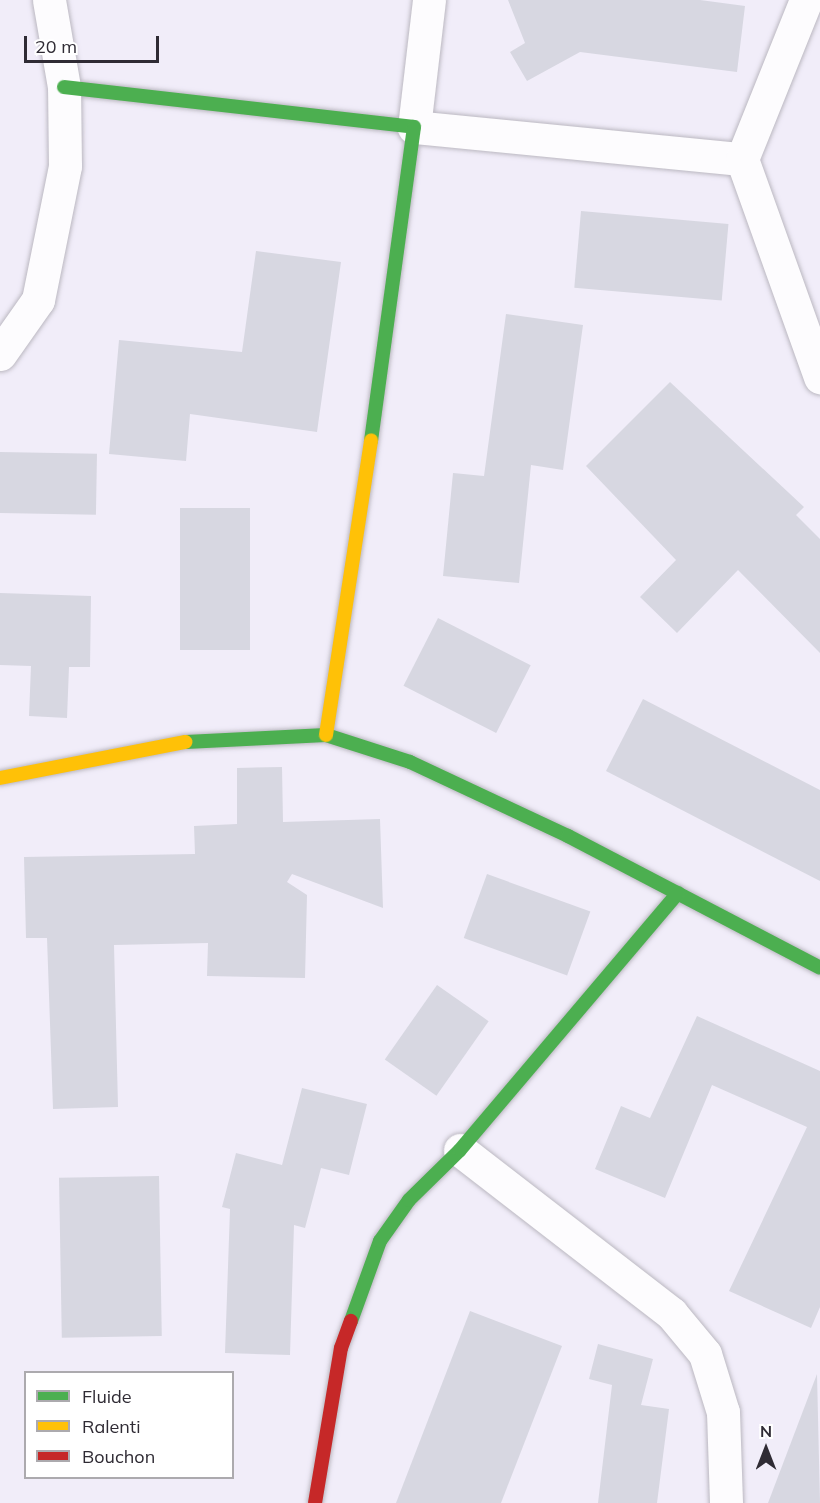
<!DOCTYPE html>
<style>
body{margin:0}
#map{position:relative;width:820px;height:1503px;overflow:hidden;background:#f1edf9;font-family:Mulish,sans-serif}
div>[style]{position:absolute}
.building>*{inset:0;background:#d7d7e1;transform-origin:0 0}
.roads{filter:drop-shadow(0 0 2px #bbb8c1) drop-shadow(0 0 2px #bbb8c1)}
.street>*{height:33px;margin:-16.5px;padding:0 16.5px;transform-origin:16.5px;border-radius:16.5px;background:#fdfcfe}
.fast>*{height:14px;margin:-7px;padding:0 7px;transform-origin:7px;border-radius:7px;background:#4caf50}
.slow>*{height:14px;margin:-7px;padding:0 7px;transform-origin:7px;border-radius:7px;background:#ffc107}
.jam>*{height:14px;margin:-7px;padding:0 7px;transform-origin:7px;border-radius:7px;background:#c62828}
span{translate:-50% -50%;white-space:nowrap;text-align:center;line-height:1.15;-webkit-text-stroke:5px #fff;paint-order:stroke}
.legend{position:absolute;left:24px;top:1371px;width:210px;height:108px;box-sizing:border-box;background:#fff;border:2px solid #acaaae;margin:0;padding:8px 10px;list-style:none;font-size:18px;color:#2f2b34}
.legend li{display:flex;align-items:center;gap:12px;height:30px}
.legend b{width:30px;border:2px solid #acaaae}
.north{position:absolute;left:736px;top:1419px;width:60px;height:60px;-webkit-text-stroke:4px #fff;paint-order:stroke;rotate:0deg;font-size:16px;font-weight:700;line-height:24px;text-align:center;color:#2f2b34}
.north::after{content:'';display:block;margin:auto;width:21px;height:27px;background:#2f2b34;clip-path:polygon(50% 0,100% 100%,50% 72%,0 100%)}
.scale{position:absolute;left:24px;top:36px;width:135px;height:27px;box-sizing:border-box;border:3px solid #2f2b34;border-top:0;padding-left:8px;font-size:18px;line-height:21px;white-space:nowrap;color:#2f2b34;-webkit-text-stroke:4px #fff;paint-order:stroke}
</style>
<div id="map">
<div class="building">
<i style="clip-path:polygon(508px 0,700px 0,745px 6px,737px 72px,580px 52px,527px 81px,510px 52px,525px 43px)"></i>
<i style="left:581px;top:211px;width:148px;height:77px;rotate:5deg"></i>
<i style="clip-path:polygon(256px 251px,341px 262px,317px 432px,190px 414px,186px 461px,109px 454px,119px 340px,242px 352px)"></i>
<i style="clip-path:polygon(506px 314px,583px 325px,563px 470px,531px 465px,519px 583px,443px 576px,453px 473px,484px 476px)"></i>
<i style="clip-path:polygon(670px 382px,804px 507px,796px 515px,820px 539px,820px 653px,738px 570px,677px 633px,640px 597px,676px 560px,586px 466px)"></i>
<i style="left:0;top:452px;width:97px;height:61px;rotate:1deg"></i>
<i style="left:180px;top:508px;width:70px;height:142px"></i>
<i style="clip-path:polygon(0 593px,91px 596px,90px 667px,69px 667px,67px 718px,29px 716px,31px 666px,0 665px)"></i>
<i style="left:438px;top:618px;width:104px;height:76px;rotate:27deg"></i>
<i style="clip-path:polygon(643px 699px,820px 790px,820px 881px,606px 771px)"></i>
<i style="clip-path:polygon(282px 767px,283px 822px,380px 819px,383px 908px,292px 874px,287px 882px,307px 895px,305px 978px,207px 976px,208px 943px,114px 945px,118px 1107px,53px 1109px,47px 938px,26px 938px,24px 857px,195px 854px,194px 826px,237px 824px,237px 768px)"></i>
<i style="left:487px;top:874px;width:110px;height:68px;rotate:20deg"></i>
<i style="left:437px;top:985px;width:63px;height:91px;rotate:35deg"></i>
<i style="clip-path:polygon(697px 1016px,820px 1071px,820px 1307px,811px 1328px,729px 1291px,807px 1127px,712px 1085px,665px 1198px,595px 1169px,621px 1106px,650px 1118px)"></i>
<i style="clip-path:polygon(302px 1088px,367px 1104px,349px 1175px,321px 1168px,305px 1228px,294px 1225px,290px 1355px,225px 1353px,230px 1209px,222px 1207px,236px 1153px,282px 1165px)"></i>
<i style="left:159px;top:1176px;width:160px;height:100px;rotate:89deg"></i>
<i style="clip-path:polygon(470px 1311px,562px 1346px,501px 1503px,396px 1503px)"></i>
<i style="clip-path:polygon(598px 1344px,653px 1359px,641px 1405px,669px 1409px,657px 1503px,598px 1503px,612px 1385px,589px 1379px)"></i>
<i style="clip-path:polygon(817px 1374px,820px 1503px,768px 1503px)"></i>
</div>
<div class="roads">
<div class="street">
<i style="left:429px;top:0;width:128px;rotate:96.7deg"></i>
<i style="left:414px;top:127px;width:330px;rotate:5.6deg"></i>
<i style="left:806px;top:0;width:171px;rotate:111.9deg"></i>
<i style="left:742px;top:159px;width:232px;rotate:70.3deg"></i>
<i style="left:0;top:354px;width:66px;rotate:-54.9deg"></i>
<i style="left:38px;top:300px;width:137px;rotate:-78.6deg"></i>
<i style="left:65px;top:166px;width:79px;rotate:-90.7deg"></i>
<i style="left:64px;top:87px;width:88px;rotate:-99.8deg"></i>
<i style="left:460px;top:1150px;width:267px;rotate:37.7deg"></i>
<i style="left:671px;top:1313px;width:53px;rotate:50.3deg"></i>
<i style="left:705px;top:1354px;width:61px;rotate:72.8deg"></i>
<i style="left:723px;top:1412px;width:91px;rotate:88.1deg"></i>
</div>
<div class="fast">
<i style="left:64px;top:87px;width:352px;rotate:6.5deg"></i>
<i style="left:414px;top:127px;width:316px;rotate:97.8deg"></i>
<i style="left:186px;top:742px;width:140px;rotate:-2.9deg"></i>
<i style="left:326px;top:735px;width:88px;rotate:17.8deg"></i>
<i style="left:410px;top:762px;width:174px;rotate:25.1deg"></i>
<i style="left:568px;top:836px;width:284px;rotate:27.6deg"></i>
<i style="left:351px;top:1321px;width:85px;rotate:-70.1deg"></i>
<i style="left:380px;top:1241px;width:50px;rotate:-54.7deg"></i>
<i style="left:409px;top:1200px;width:71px;rotate:-44.4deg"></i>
<i style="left:460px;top:1150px;width:337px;rotate:-49.7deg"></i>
</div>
<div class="slow">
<i style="left:326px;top:735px;width:298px;rotate:-81.3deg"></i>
<i style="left:0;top:778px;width:189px;rotate:-11deg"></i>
</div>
<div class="jam">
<i style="left:315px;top:1503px;width:157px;rotate:-80.5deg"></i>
<i style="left:341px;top:1348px;width:29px;rotate:-70deg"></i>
</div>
</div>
<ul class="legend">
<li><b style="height:8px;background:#4caf50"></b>Fluide</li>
<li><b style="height:8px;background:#ffc107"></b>Ralenti</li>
<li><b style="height:8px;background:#c62828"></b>Bouchon</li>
</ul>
<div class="north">N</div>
<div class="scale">20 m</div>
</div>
